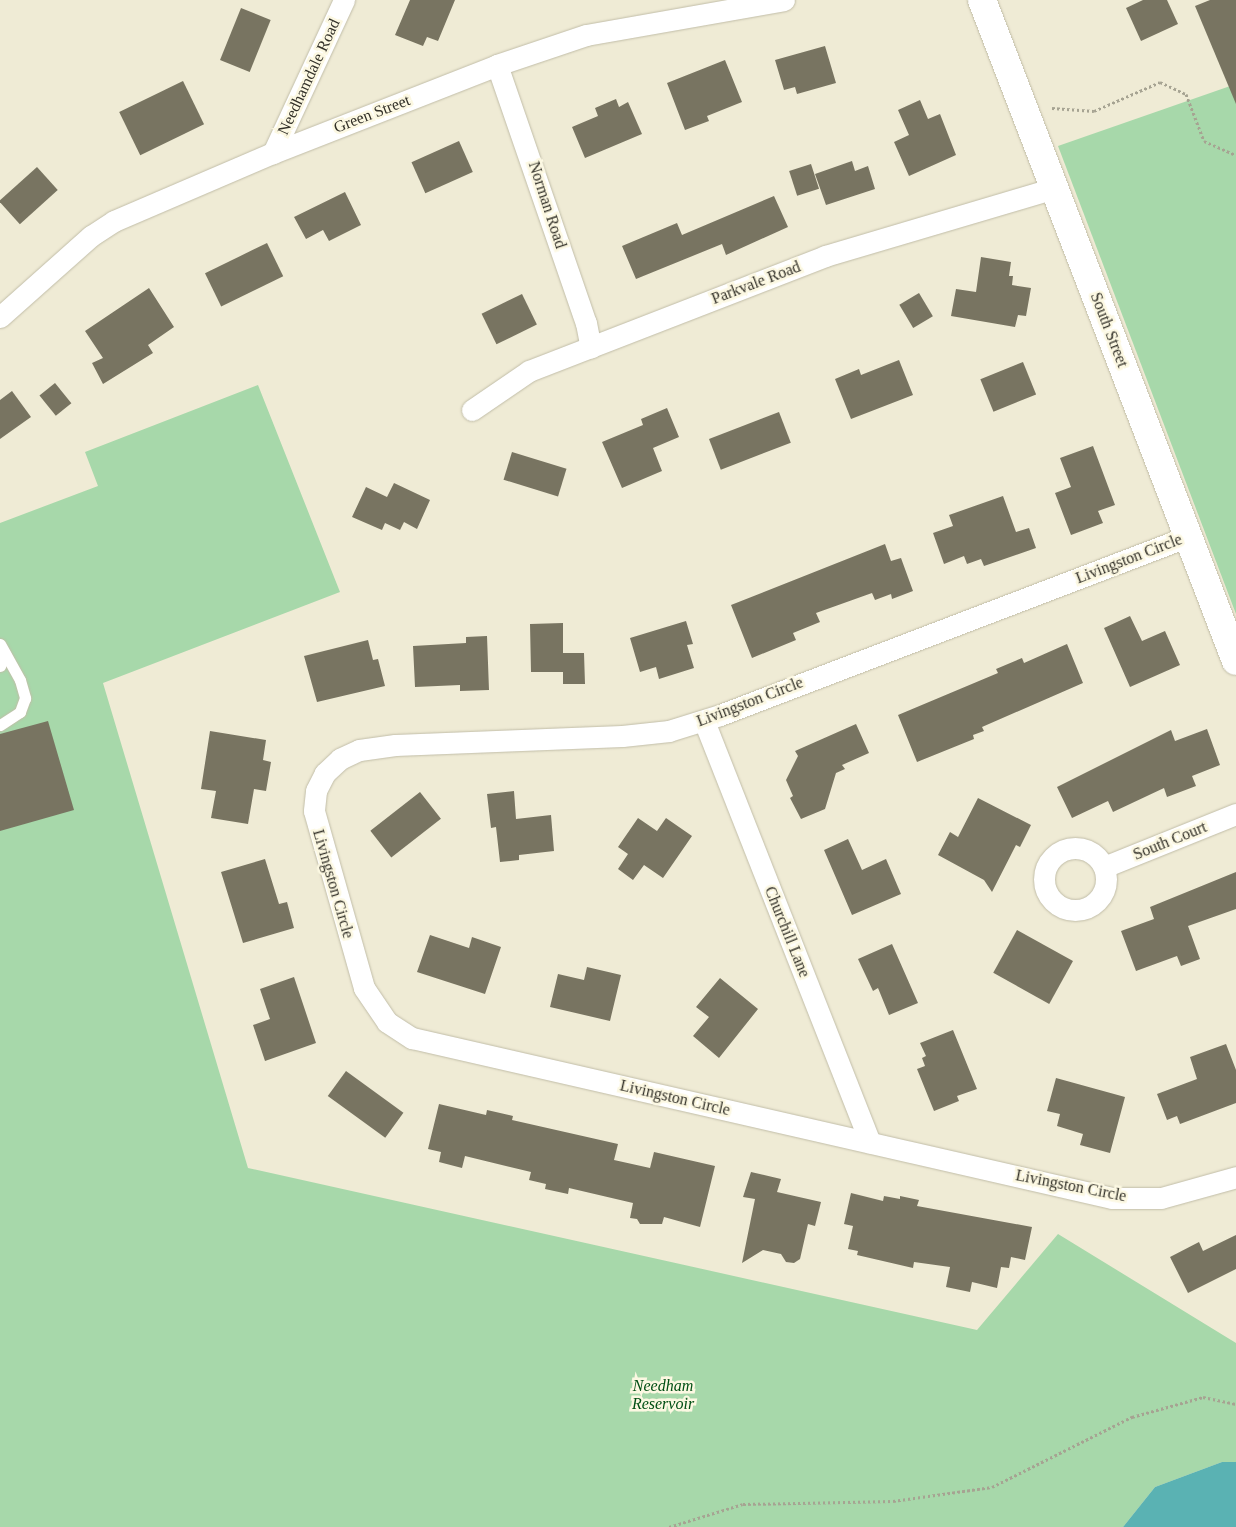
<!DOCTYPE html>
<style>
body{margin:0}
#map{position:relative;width:1236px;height:1527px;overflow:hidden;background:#efebd5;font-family:Georgia,serif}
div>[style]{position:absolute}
.green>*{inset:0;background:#a7d8aa}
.water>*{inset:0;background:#5ab2b3}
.building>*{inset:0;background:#787461;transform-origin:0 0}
.path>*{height:3px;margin-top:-1.5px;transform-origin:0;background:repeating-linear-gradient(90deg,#a6a392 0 2.5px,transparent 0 5px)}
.roads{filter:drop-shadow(0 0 1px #c1bda8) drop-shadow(0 0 1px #c1bda8)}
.service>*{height:11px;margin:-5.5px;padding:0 5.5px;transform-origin:5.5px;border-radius:5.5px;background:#fff}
.minor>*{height:21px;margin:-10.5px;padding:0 10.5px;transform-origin:10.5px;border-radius:10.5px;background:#fff}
.minor>.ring{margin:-10.5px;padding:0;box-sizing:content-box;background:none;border:21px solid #fff;border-radius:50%}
.tertiary>*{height:28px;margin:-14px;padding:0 14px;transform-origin:14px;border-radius:14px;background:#fff}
span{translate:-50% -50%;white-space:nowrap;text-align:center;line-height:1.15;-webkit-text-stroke:5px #fcf8e2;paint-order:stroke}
.street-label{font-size:16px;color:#323028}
.park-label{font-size:16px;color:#004f14;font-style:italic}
</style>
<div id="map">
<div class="green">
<i style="clip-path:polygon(1236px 84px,1236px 614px,1058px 146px)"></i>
<i style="clip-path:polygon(258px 385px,340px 592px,103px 683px,248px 1168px,977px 1330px,1058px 1234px,1236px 1343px,1236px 1462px,1222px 1462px,1155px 1487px,1123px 1527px,0 1527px,0 523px,98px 486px,85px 452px)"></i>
</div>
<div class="water">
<i style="clip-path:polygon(1222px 1462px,1236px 1462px,1236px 1527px,1123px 1527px,1155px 1487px)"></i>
</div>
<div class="building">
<i style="clip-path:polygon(410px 0,455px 0,438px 41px,427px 37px,423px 46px,395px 35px)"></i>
<i style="clip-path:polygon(1143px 0,1167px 0,1178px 24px,1141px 41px,1126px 8px)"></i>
<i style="clip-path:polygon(1210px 0,1236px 0,1236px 104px,1195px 6px)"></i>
<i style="left:241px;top:8px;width:32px;height:56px;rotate:22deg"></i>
<i style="clip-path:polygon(825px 46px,836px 83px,797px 94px,795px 87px,784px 90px,775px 60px)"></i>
<i style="clip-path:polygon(725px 60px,742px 102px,707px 116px,709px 121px,685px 130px,667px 83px)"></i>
<i style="left:183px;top:81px;width:48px;height:71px;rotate:64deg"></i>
<i style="clip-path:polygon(616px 99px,619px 107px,628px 102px,642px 134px,585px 158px,572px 127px,598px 116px,595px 108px)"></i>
<i style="clip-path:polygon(920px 100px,928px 119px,940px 114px,956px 155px,909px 176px,894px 142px,909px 135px,898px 110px)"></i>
<i style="left:459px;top:141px;width:34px;height:52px;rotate:66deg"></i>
<i style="clip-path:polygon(852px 161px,855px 171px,868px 166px,875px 189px,826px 205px,815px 174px)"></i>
<i style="left:811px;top:164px;width:26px;height:23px;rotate:72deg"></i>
<i style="left:37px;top:167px;width:31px;height:51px;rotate:48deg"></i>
<i style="clip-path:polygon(345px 192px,361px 225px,329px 241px,323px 230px,306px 239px,294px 217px)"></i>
<i style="clip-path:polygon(774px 196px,788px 227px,726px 255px,722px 244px,636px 279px,622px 246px,677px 223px,682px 235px)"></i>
<i style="left:267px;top:243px;width:37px;height:69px;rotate:64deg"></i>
<i style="clip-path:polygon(981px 257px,1011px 262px,1009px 276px,1013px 276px,1012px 285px,1031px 288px,1026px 316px,1018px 315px,1015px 327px,951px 316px,956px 289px,976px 292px)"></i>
<i style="clip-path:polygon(149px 288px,174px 327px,148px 345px,153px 353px,103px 384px,92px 363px,103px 358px,85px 331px)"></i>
<i style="left:919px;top:293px;width:27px;height:23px;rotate:59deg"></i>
<i style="left:522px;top:294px;width:34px;height:45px;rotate:64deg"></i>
<i style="clip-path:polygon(899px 360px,913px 395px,851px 419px,835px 379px,859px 369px,861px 375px)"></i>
<i style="left:1023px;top:362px;width:35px;height:46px;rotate:68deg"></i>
<i style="left:55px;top:383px;width:26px;height:20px;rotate:51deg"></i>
<i style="clip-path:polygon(12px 391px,31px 417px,0 439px,0 400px)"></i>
<i style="clip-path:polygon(667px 408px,679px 437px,653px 448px,662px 471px,622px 488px,602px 442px,643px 425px,641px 419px)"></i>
<i style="left:779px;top:412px;width:33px;height:75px;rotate:69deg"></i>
<i style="clip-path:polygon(1093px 446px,1115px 505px,1098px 511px,1103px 523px,1071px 535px,1055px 493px,1071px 487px,1060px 458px)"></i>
<i style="left:512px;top:452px;width:57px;height:29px;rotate:17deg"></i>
<i style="clip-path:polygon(394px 483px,430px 500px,417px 529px,404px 522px,400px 530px,385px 523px,382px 530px,352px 517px,366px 487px,387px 497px)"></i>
<i style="clip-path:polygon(1003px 496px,1016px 532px,1029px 528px,1036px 548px,984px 566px,981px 559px,967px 564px,964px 556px,944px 564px,933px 533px,953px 526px,949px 515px)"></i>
<i style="clip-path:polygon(885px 544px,891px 561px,901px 558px,913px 591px,892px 599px,891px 594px,875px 600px,872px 593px,816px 613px,820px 622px,793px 633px,796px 640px,752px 658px,731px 605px)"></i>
<i style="clip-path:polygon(1130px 616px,1142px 641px,1165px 631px,1180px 665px,1130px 687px,1104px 628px)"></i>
<i style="clip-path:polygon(686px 621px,693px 644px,687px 645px,694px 668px,659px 679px,656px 667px,640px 672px,630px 638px)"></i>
<i style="clip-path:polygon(563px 623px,563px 653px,584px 653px,585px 684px,563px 684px,563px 672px,531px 672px,530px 624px)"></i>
<i style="clip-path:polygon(487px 636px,489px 690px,460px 691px,460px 685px,415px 687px,413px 646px,466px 643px,466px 637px)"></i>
<i style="clip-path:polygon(368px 640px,373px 660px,378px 659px,385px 686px,317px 702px,304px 656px)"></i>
<i style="clip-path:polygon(1067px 644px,1083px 683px,982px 727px,984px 731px,973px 735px,974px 739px,917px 762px,898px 715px,998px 673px,996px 669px,1022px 658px,1024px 663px)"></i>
<i style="clip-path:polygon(48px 721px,74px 810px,0 831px,0 734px)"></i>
<i style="clip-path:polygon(856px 724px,869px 753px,842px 765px,845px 769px,836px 773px,825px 809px,801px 819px,790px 798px,793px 796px,786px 780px,798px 756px,795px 751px)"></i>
<i style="clip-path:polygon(1207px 729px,1220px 765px,1192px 776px,1196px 786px,1167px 797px,1164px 788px,1113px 812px,1108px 801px,1072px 818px,1057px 787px,1171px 730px,1175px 741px)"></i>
<i style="clip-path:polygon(210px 731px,266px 740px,263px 760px,271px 762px,266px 791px,254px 789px,248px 824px,211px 818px,216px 791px,201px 789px)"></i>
<i style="clip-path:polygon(514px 791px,516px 819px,551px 815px,554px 851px,519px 855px,519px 860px,500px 862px,496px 827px,491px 828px,487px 794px)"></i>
<i style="left:420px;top:792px;width:34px;height:63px;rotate:52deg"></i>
<i style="clip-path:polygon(978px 798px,1031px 825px,1020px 847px,1016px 845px,992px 892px,984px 880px,938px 855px,950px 832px,958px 837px)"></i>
<i style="clip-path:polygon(638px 818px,657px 831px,666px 818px,692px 836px,663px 878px,644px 865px,633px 880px,618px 869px,628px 854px,618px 847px)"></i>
<i style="clip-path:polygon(848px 839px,862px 870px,886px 859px,901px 894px,852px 915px,824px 850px)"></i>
<i style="clip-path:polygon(265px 859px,279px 904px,287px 902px,294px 928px,243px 943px,221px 872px)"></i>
<i style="clip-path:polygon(1236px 872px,1236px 909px,1188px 926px,1200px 959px,1181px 966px,1177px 956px,1136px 971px,1121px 931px,1154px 919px,1150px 907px)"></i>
<i style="left:1017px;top:930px;width:64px;height:49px;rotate:29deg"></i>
<i style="clip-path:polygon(430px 935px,469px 948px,472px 937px,501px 947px,485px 994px,417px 972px)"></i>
<i style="clip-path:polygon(892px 944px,918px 1003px,889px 1015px,878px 988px,873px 991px,858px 959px)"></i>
<i style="clip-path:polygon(587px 967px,621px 975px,610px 1021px,550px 1007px,558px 974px,584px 980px)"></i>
<i style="clip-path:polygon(294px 977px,316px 1043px,265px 1061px,253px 1025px,270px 1019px,260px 989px)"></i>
<i style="clip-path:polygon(720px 978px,758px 1009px,719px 1058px,693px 1036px,709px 1017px,696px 1007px)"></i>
<i style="clip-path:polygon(953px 1030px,977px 1089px,957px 1096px,959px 1101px,934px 1111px,917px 1069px,925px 1066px,922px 1058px,926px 1056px,920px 1043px)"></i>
<i style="clip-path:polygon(1226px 1044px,1236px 1070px,1236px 1103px,1180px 1124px,1177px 1116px,1167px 1120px,1157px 1094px,1197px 1079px,1190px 1057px)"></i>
<i style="left:346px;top:1071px;width:71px;height:31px;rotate:36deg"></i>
<i style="clip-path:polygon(1056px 1078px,1125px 1097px,1110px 1153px,1080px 1145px,1083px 1134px,1057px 1126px,1060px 1114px,1047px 1111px)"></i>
<i style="clip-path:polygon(439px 1104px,486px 1115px,487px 1110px,513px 1116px,512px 1120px,618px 1144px,614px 1160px,650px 1168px,654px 1152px,715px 1166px,700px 1227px,664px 1217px,662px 1224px,640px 1224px,637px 1219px,630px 1218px,633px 1203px,569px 1188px,568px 1194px,545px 1189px,546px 1184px,529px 1180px,531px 1172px,465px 1156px,462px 1168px,439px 1162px,441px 1152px,428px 1149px)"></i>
<i style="clip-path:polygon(751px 1172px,781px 1179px,777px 1192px,821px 1202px,815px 1226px,808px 1224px,800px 1259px,794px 1263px,786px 1262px,781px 1254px,763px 1250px,742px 1263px,755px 1199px,743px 1197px)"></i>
<i style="clip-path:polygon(851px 1193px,883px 1201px,884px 1196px,900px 1199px,900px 1196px,919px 1200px,917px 1206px,1032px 1227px,1025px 1260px,1011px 1257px,1009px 1268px,1001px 1267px,997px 1288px,972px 1282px,970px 1292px,946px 1287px,950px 1267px,914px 1262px,913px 1268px,857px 1255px,858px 1251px,848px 1249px,853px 1226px,844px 1224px)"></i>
<i style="clip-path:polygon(1236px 1235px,1236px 1269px,1188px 1293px,1170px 1257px,1199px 1242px,1203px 1251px)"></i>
</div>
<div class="path">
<i style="left:1052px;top:108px;width:42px;rotate:4.1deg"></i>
<i style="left:1094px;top:111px;width:72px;rotate:-23.7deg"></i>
<i style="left:1160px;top:82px;width:29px;rotate:25deg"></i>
<i style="left:1186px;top:94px;width:50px;rotate:69deg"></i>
<i style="left:1204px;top:141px;width:35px;rotate:24deg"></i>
<i style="left:669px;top:1527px;width:77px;rotate:-17.3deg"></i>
<i style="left:743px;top:1504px;width:150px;rotate:-1.1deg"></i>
<i style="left:893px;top:1501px;width:100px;rotate:-8deg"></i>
<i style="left:992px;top:1487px;width:157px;rotate:-26.6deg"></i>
<i style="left:1132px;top:1417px;width:74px;rotate:-15.7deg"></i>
<i style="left:1203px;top:1397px;width:34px;rotate:12deg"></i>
</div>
<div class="roads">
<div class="service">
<i style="left:0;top:644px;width:41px;rotate:60.9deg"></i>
<i style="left:20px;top:680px;width:19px;rotate:74deg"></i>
<i style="left:25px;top:698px;width:15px;rotate:110deg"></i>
<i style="left:20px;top:712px;width:24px;rotate:147deg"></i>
<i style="left:0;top:666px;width:13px;rotate:-67deg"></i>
</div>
<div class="minor">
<i style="left:497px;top:65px;width:273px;rotate:71deg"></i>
<i style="left:586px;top:323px;width:25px;rotate:79deg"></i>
<i style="left:273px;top:153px;width:169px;rotate:-65.1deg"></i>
<i style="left:0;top:317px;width:122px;rotate:-41.7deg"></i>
<i style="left:91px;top:236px;width:27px;rotate:-33deg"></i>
<i style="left:114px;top:221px;width:173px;rotate:-23.2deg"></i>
<i style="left:273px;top:153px;width:241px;rotate:-21.4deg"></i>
<i style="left:497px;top:65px;width:94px;rotate:-18.6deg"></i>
<i style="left:586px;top:35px;width:201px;rotate:-10deg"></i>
<i style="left:472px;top:410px;width:69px;rotate:-34.4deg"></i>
<i style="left:529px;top:371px;width:318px;rotate:-21.2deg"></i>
<i style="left:825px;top:256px;width:239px;rotate:-16.5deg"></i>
<i style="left:1189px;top:536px;width:502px;rotate:159.11deg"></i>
<i style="left:720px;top:715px;width:53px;rotate:162.6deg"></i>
<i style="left:669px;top:731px;width:47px;rotate:173.9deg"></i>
<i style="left:622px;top:736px;width:227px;rotate:177.7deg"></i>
<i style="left:395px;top:745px;width:36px;rotate:172deg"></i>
<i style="left:359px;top:750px;width:21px;rotate:155deg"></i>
<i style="left:340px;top:759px;width:21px;rotate:137deg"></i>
<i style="left:325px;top:773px;width:20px;rotate:117deg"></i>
<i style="left:316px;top:791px;width:20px;rotate:96deg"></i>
<i style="left:314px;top:811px;width:184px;rotate:74.2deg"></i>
<i style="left:364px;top:988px;width:41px;rotate:55.9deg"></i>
<i style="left:387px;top:1022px;width:30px;rotate:33deg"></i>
<i style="left:412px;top:1038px;width:718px;rotate:12.88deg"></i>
<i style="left:1112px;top:1198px;width:49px"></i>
<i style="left:1161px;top:1198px;width:78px;rotate:-15.6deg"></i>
<i style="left:704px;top:721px;width:453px;rotate:68.5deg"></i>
<i class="ring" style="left:1044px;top:848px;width:41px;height:41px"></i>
<i style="left:1104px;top:867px;width:142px;rotate:-21.9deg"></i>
</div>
<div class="tertiary">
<i style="left:982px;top:0;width:708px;rotate:68.98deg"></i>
</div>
</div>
<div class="street-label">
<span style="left:309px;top:77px;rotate:-65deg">Needhamdale Road</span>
<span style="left:372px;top:114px;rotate:-21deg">Green Street</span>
<span style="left:547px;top:205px;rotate:72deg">Norman Road</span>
<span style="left:756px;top:283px;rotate:-21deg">Parkvale Road</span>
<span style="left:1109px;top:330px;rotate:69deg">South Street</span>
<span style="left:1129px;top:559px;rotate:-21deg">Livingston Circle</span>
<span style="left:750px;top:702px;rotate:-21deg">Livingston Circle</span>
<span style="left:1170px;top:841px;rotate:-22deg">South Court</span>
<span style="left:333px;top:884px;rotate:74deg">Livingston Circle</span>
<span style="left:787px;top:932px;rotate:68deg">Churchill Lane</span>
<span style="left:675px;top:1098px;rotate:13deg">Livingston Circle</span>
<span style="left:1071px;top:1186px;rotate:11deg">Livingston Circle</span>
</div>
<div class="park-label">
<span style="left:663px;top:1395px">Needham<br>Reservoir</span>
</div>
</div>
